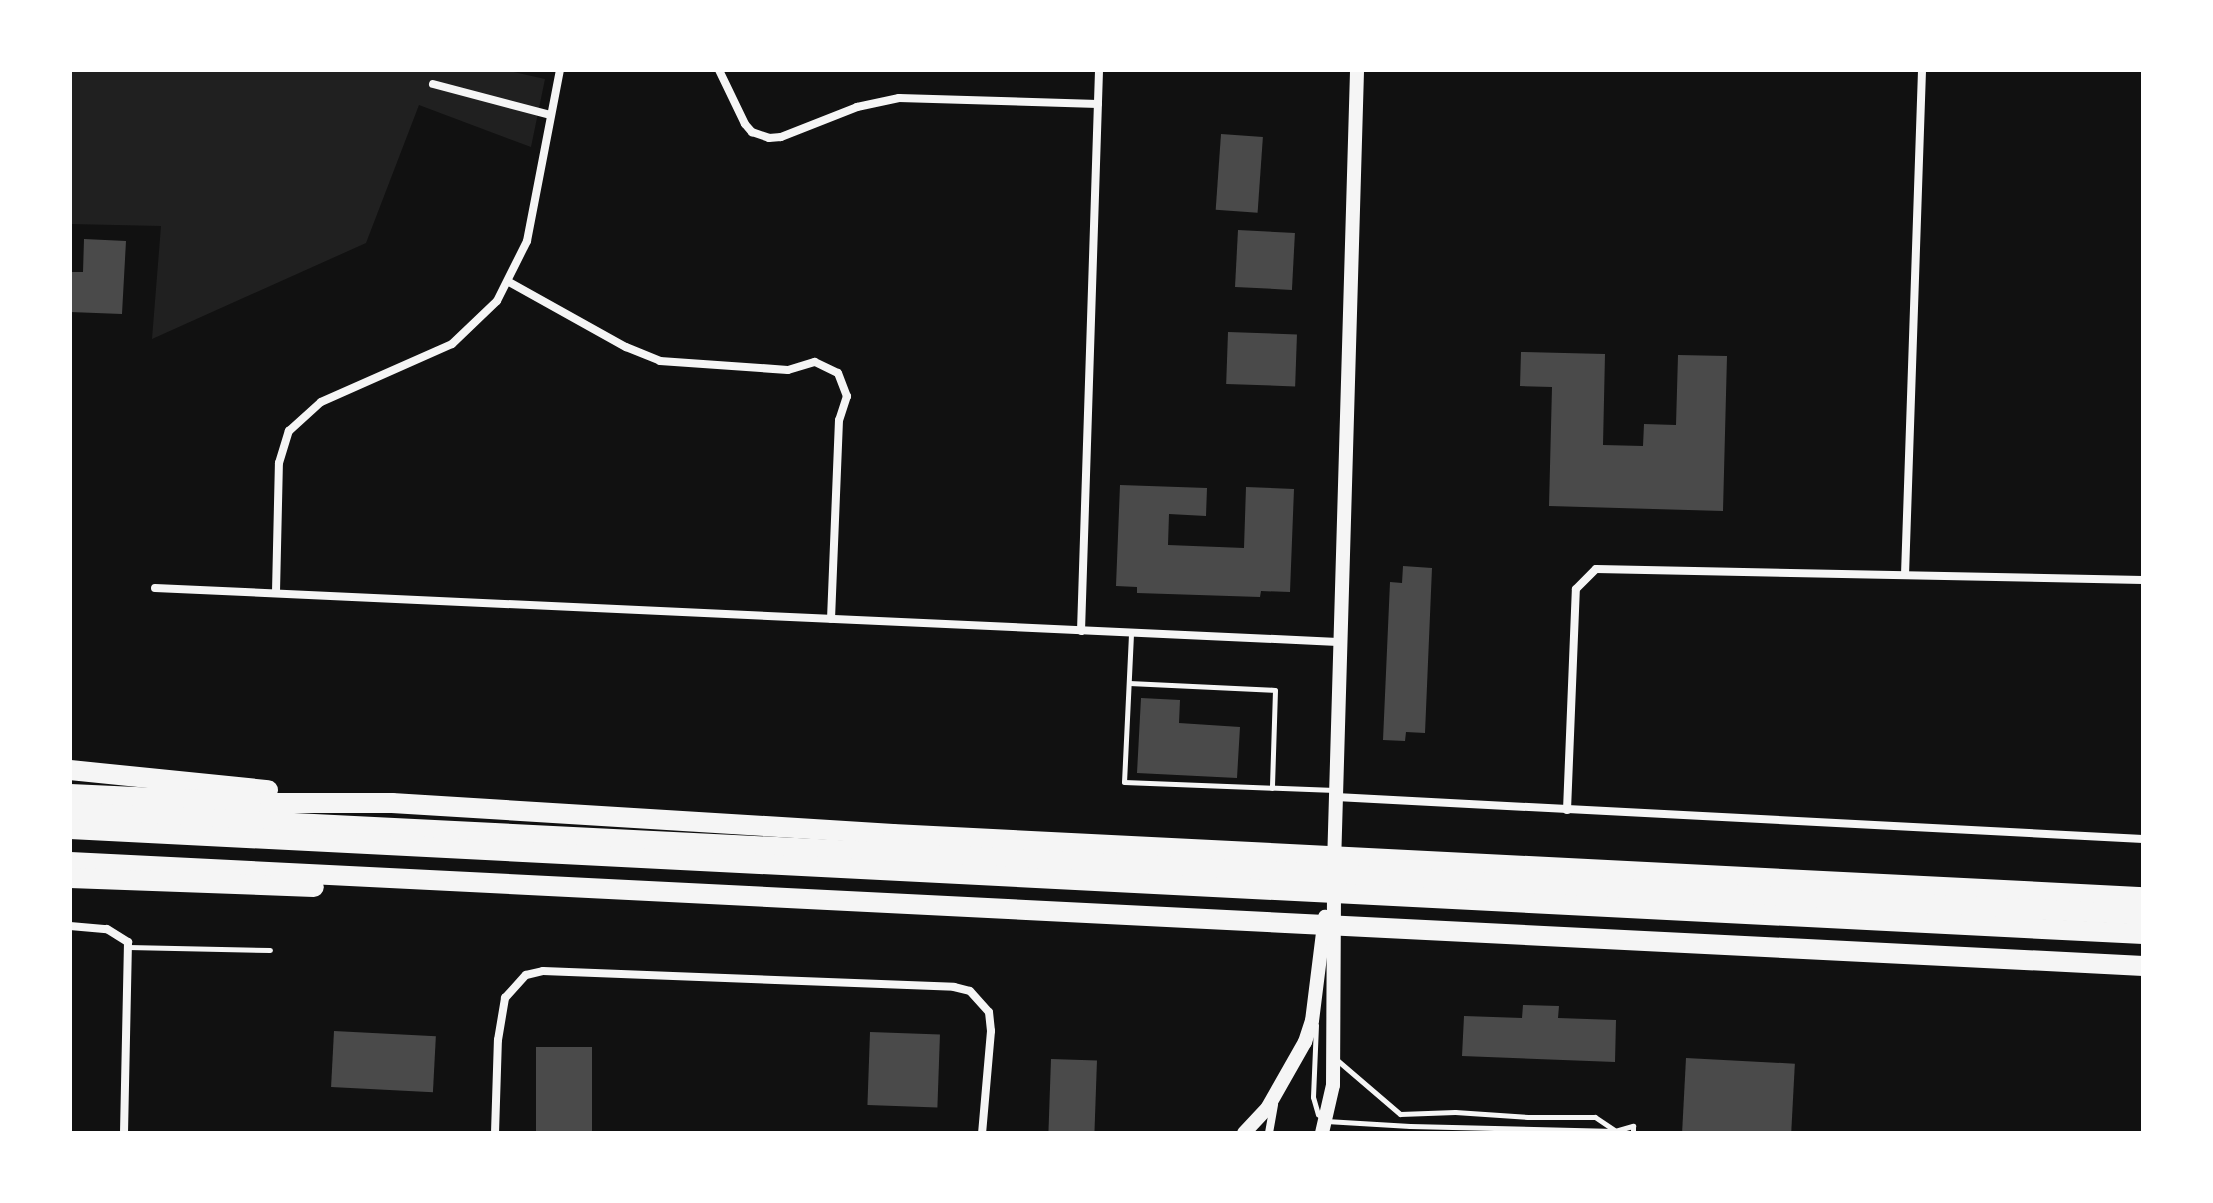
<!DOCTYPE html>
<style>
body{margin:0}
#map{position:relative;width:2213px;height:1203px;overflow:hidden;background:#111;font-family:"Fira Sans",sans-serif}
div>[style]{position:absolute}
.green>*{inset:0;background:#202020}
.building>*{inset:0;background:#4a4a4a;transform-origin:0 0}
.service>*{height:5px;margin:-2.5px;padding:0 2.5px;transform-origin:2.5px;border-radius:2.5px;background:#f5f5f5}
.minor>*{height:8px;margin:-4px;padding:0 4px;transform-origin:4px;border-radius:4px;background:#f5f5f5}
.tertiary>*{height:14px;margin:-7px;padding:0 7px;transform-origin:7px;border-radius:7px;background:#f5f5f5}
.motorway>*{height:20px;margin:-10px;padding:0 10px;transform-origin:10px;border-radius:10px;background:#f5f5f5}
span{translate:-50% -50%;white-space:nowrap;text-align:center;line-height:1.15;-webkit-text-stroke:8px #fff;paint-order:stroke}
.frame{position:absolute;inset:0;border:72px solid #fff;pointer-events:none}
</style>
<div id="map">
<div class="green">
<i style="clip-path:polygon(70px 70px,505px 70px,545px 79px,531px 147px,419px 105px,366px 243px,152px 339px,161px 226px,70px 224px)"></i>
</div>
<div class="building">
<i style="left:1221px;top:134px;width:42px;height:76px;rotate:4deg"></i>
<i style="left:1238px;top:230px;width:57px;height:57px;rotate:3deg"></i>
<i style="clip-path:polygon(84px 239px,126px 241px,122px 314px,70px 312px,70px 272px,83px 272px)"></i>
<i style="left:1228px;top:332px;width:69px;height:52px;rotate:2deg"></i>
<i style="clip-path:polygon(1521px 352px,1605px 354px,1603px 445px,1643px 446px,1644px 424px,1676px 425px,1678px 355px,1727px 356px,1723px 511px,1549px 506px,1552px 387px,1520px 386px)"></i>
<i style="clip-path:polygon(1120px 485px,1207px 488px,1206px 516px,1169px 514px,1168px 545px,1244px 548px,1246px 487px,1294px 489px,1290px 592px,1261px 591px,1260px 597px,1137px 593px,1137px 587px,1116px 586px)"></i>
<i style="clip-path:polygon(1403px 566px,1432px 568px,1425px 733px,1406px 732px,1405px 741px,1383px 740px,1390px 582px,1402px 583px)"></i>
<i style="clip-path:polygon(1141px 698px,1180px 700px,1179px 723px,1240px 727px,1237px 778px,1137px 773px)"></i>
<i style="clip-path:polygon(1523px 1005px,1559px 1006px,1558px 1018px,1616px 1020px,1615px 1062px,1462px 1056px,1464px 1016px,1522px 1018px)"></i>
<i style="left:334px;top:1031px;width:102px;height:56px;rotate:3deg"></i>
<i style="left:870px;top:1032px;width:70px;height:73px;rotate:2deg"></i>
<i style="left:536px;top:1047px;width:56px;height:86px"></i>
<i style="left:1686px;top:1058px;width:109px;height:75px;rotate:3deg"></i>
<i style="left:1051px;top:1059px;width:46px;height:74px;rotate:2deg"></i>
</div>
<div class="service">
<i style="left:1131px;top:634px;width:148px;rotate:92.7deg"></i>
<i style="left:1124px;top:782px;width:211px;rotate:2.2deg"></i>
<i style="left:1129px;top:683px;width:146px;rotate:2.7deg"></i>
<i style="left:1275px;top:690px;width:98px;rotate:91.8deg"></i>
<i style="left:128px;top:947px;width:142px;rotate:1.2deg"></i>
<i style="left:1316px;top:1025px;width:72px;rotate:92.4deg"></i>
<i style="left:1313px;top:1097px;width:18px;rotate:74deg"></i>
<i style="left:1318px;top:1114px;width:11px;rotate:41deg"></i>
<i style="left:1326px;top:1121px;width:84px;rotate:3.4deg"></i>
<i style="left:1410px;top:1126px;width:205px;rotate:1.4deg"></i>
<i style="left:1615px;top:1131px;width:19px;rotate:-16deg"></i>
<i style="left:1633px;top:1126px;width:7px;rotate:90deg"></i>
<i style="left:1337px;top:1060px;width:83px;rotate:40.6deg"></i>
<i style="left:1400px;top:1114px;width:55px;rotate:-2.1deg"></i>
<i style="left:1455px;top:1112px;width:73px;rotate:3.9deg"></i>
<i style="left:1528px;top:1117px;width:67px"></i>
<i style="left:1595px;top:1117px;width:23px;rotate:34deg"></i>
</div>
<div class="minor">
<i style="left:719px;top:70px;width:60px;rotate:64.3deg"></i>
<i style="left:745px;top:124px;width:11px;rotate:49deg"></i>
<i style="left:752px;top:132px;width:18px;rotate:19deg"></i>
<i style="left:769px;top:138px;width:12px;rotate:-5deg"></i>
<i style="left:781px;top:137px;width:82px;rotate:-21.5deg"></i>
<i style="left:857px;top:107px;width:43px;rotate:-12.1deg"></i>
<i style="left:899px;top:98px;width:199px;rotate:1.7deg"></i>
<i style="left:433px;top:84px;width:121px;rotate:14.8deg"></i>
<i style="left:509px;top:282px;width:134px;rotate:29.1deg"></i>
<i style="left:626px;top:347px;width:37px;rotate:22deg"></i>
<i style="left:660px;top:361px;width:128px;rotate:4deg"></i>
<i style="left:788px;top:370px;width:28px;rotate:-17deg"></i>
<i style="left:815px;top:362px;width:25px;rotate:26deg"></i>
<i style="left:838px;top:373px;width:25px;rotate:69deg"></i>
<i style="left:847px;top:396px;width:25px;rotate:108deg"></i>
<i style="left:839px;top:420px;width:199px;rotate:92.3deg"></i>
<i style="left:1905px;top:575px;width:505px;rotate:-88.07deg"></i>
<i style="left:155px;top:588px;width:1184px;rotate:2.61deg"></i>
<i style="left:276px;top:592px;width:129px;rotate:-88.7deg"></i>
<i style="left:279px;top:463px;width:34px;rotate:-73deg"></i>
<i style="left:289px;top:431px;width:43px;rotate:-42.2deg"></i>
<i style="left:321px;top:402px;width:143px;rotate:-23.9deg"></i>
<i style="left:452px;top:344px;width:62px;rotate:-43.7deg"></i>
<i style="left:497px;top:301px;width:67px;rotate:-63.4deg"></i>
<i style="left:527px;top:241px;width:174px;rotate:-79.1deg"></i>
<i style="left:1081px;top:631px;width:561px;rotate:-88.16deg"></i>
<i style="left:1336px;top:797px;width:808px;rotate:2.98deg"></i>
<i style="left:1567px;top:810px;width:221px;rotate:-87.7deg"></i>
<i style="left:1576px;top:589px;width:28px;rotate:-45deg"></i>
<i style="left:1596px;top:569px;width:547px;rotate:1.15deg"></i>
<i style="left:70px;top:926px;width:37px;rotate:5deg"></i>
<i style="left:107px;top:929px;width:25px;rotate:32deg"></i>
<i style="left:128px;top:942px;width:191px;rotate:91.2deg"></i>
<i style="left:495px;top:1133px;width:93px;rotate:-88.2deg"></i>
<i style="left:498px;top:1040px;width:43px;rotate:-80.5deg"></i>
<i style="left:505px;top:998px;width:31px;rotate:-48deg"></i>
<i style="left:526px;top:975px;width:17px;rotate:-13deg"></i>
<i style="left:543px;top:971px;width:411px;rotate:2.2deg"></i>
<i style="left:954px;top:987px;width:16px;rotate:14deg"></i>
<i style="left:970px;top:991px;width:28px;rotate:48deg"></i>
<i style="left:989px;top:1012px;width:19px;rotate:84deg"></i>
<i style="left:991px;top:1031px;width:102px;rotate:95deg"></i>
<i style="left:1269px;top:1133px;width:29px;rotate:-80deg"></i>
</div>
<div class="tertiary">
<i style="left:1334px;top:865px;width:795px;rotate:-88.34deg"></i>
<i style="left:1244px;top:1133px;width:35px;rotate:-47deg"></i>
<i style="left:1268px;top:1107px;width:75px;rotate:-60.4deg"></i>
<i style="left:1305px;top:1042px;width:22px;rotate:-72deg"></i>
<i style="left:1312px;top:1021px;width:105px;rotate:-82.9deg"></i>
<i style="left:1322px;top:1133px;width:49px;rotate:-77.1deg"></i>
<i style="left:1333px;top:1085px;width:199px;rotate:-89.7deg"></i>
</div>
<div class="motorway">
<i style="left:70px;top:770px;width:199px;rotate:5.8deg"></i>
<i style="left:70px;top:794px;width:200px;rotate:2.6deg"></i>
<i style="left:270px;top:803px;width:122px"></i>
<i style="left:392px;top:803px;width:502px;rotate:3.54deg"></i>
<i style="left:893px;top:834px;width:1252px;rotate:2.89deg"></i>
<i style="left:70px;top:812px;width:2076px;rotate:2.84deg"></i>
<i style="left:70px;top:829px;width:2076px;rotate:2.9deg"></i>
<i style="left:70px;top:862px;width:2076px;rotate:2.87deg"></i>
<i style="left:70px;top:878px;width:244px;rotate:2.1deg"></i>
</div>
<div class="frame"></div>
</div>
